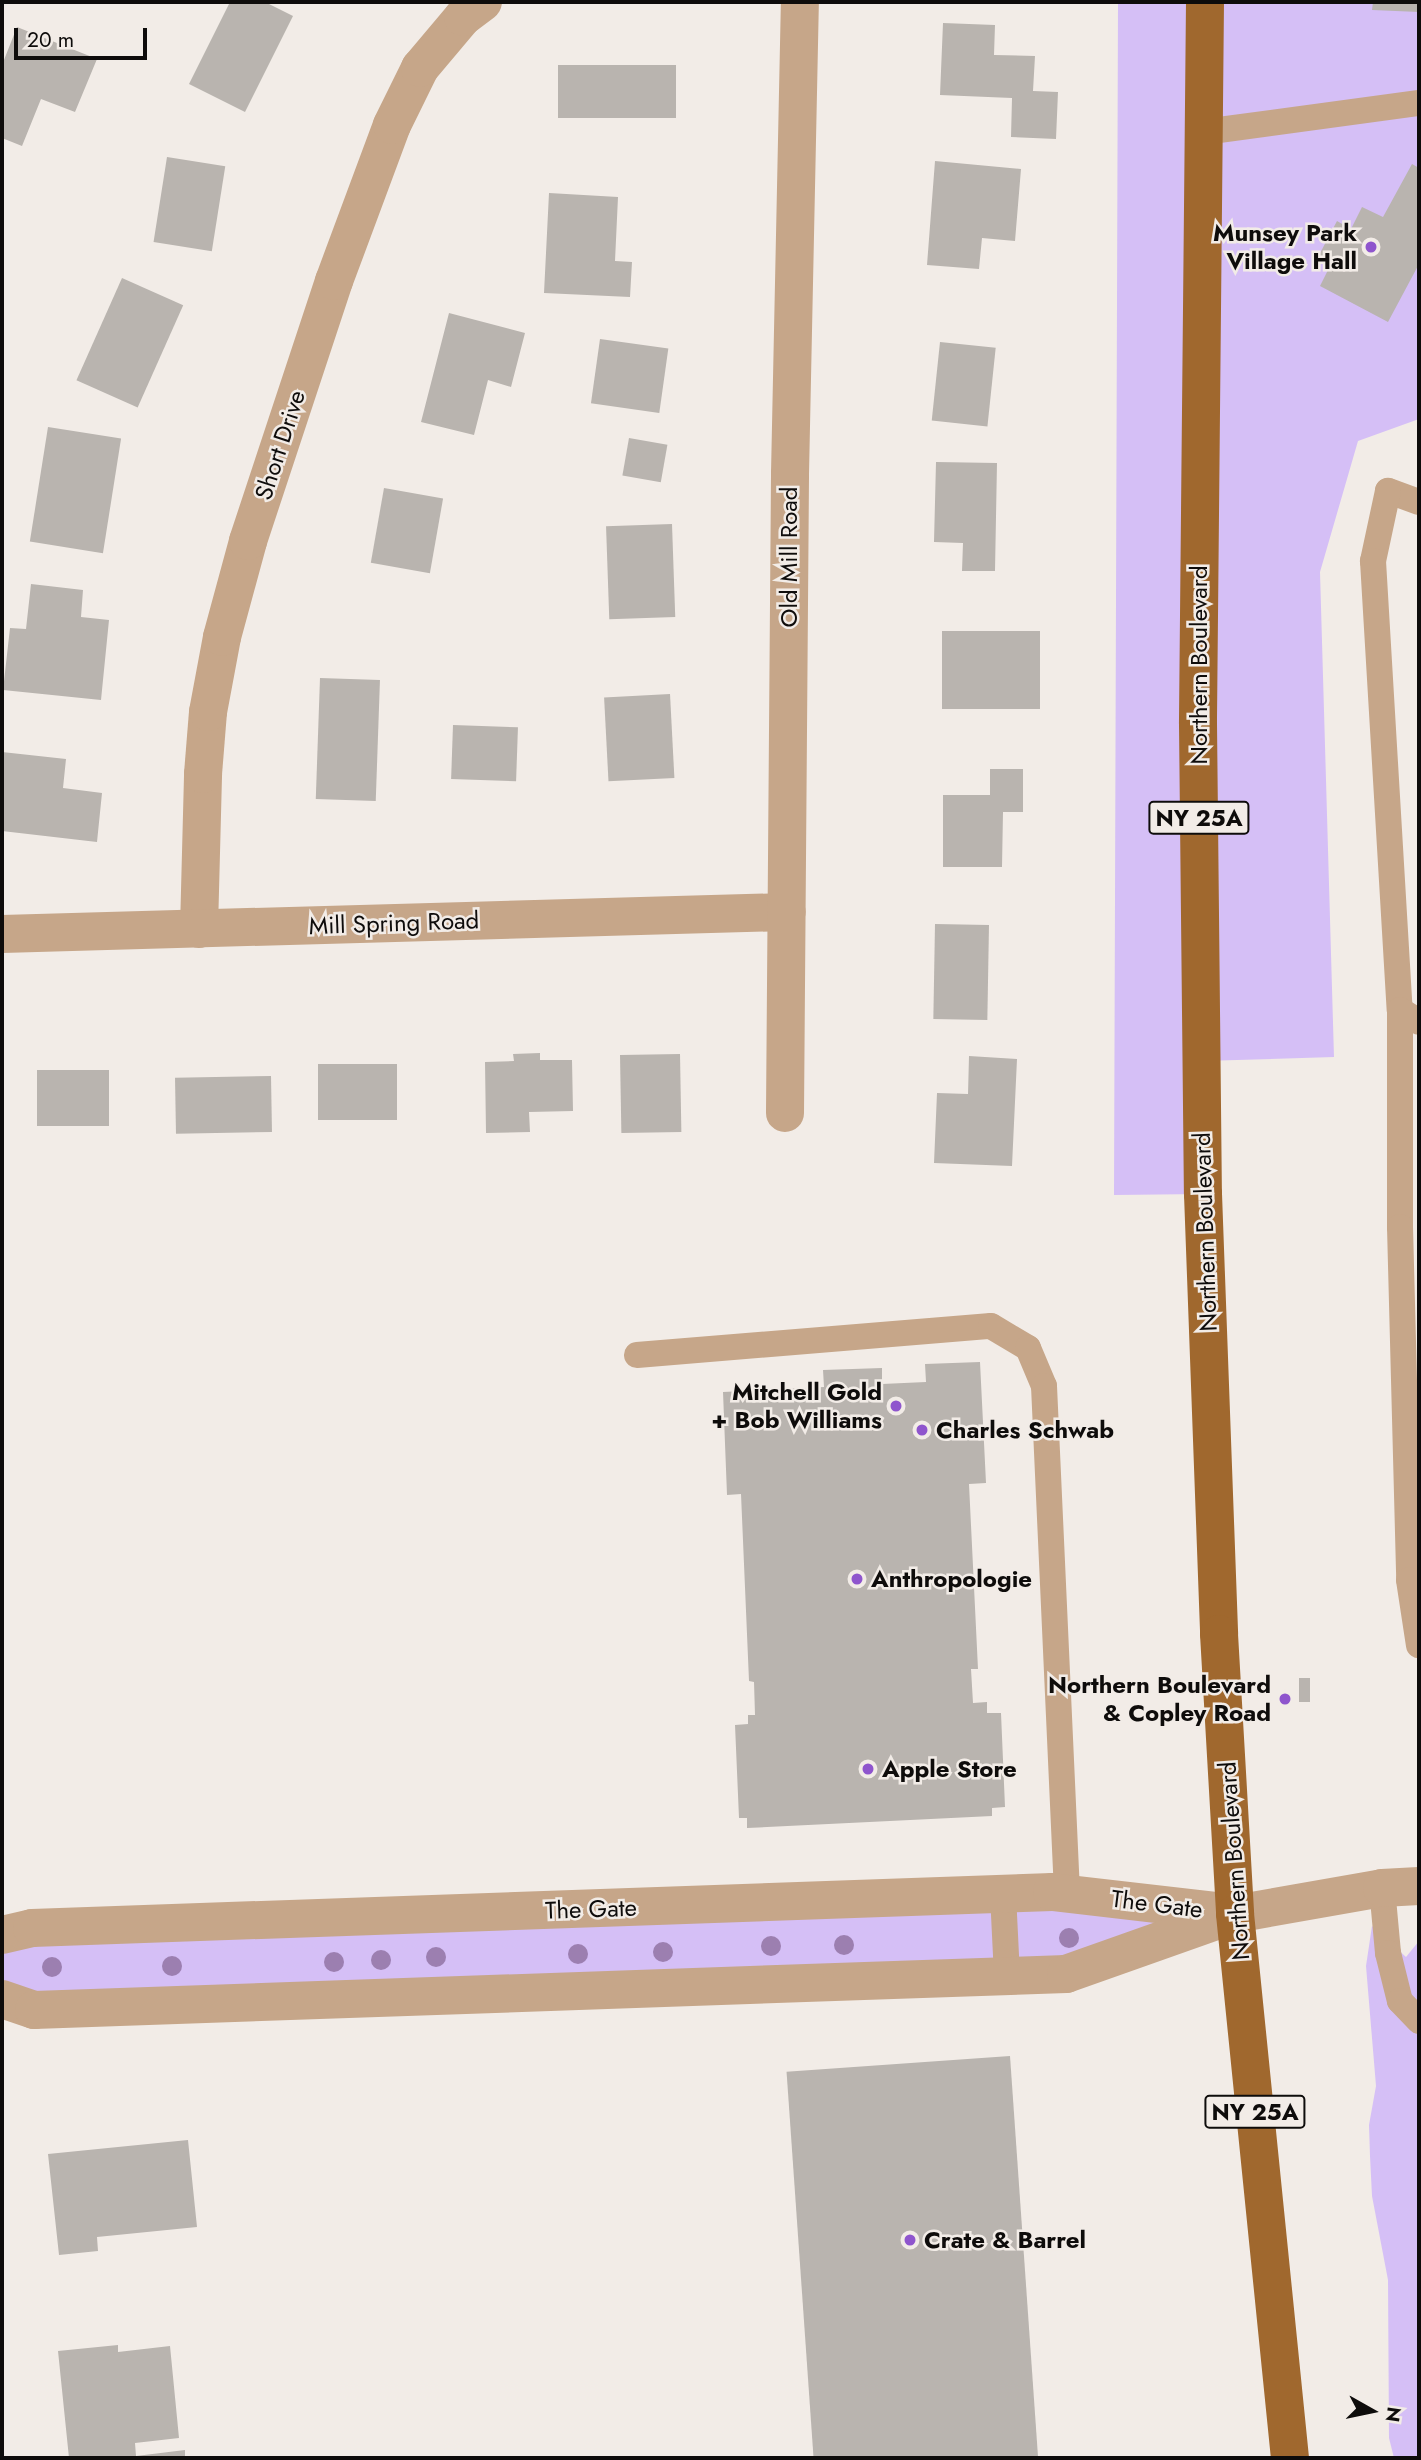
<!DOCTYPE html>
<style>
body{margin:0}
#map{position:relative;width:1421px;height:2460px;overflow:hidden;background:#f2ece7;font-family:Jost,sans-serif}
div>[style]{position:absolute}
.green>*{inset:0;background:#d5bff6}
.building>*{inset:0;background:#b9b4af;transform-origin:0 0}
.lane>*{height:26px;margin:-13px;padding:0 13px;transform-origin:13px;border-radius:13px;background:#c6a689}
.street>*{height:38px;margin:-19px;padding:0 19px;transform-origin:19px;border-radius:19px;background:#c6a689}
.primary>*{height:38px;margin:-19px;padding:0 19px;transform-origin:19px;border-radius:19px;background:#a0682e}
.trees>*{width:20px;height:20px;margin:-10px;border-radius:50%;background:#9c7fb0}
.dots>*{width:19px;height:19px;translate:-50% -50%;box-sizing:border-box;border:4px solid #f2ece7;border-radius:50%}
span{translate:-50% -50%;white-space:nowrap;text-align:center;line-height:1.15;-webkit-text-stroke:5px #f2ece7;paint-order:stroke}
.shield-label span{padding:2px 5px;background:#f2ece7;border:2px solid;border-radius:5px;-webkit-text-stroke-width:0}
.shield-label{font-size:23px;color:#0e0c0b;font-weight:700}
.poi-label{font-size:24px;color:#0e0c0b;font-weight:700}
.right{translate:-100% -50%;text-align:right}
.left{translate:0 -50%;text-align:left}
.street-label{font-size:24px;color:#0e0c0b}
.frame{position:absolute;inset:0;border:4px solid #0e0c0b;pointer-events:none}
.north{position:absolute;left:1337px;top:2376px;width:70px;height:70px;-webkit-text-stroke:5px #f2ece7;paint-order:stroke;rotate:99deg;font-size:19px;font-weight:700;line-height:28px;text-align:center;color:#0e0c0b}
.north::after{content:'';display:block;margin:auto;width:24px;height:32px;background:#0e0c0b;clip-path:polygon(50% 0,100% 100%,50% 72%,0 100%)}
.scale{position:absolute;left:14px;top:28px;width:133px;height:32px;box-sizing:border-box;border:4px solid #0e0c0b;border-top:0;padding-left:9px;font-size:21px;line-height:24px;white-space:nowrap;color:#0e0c0b;-webkit-text-stroke:5px #f2ece7;paint-order:stroke}
</style>
<div id="map">
<div class="green">
<i style="clip-path:polygon(1118px 2px,1419px 2px,1419px 419px,1358px 441px,1320px 572px,1334px 1057px,1202px 1061px,1203px 1194px,1114px 1195px)"></i>
<i style="clip-path:polygon(1059px 1892px,1235px 1914px,1066px 1974px,2px 1999px,2px 1935px)"></i>
<i style="clip-path:polygon(1372px 1926px,1406px 1957px,1419px 1941px,1419px 2458px,1394px 2458px,1389px 2438px,1388px 2280px,1372px 2196px,1370px 2156px,1369px 2125px,1376px 2086px,1366px 1966px)"></i>
</div>
<div class="building">
<i style="clip-path:polygon(230px 2px,265px 2px,293px 16px,245px 112px,189px 84px)"></i>
<i style="clip-path:polygon(1373px 2px,1419px 2px,1419px 12px,1372px 10px)"></i>
<i style="clip-path:polygon(943px 23px,995px 25px,994px 55px,1035px 56px,1033px 91px,1058px 92px,1056px 139px,1011px 137px,1012px 98px,940px 95px)"></i>
<i style="clip-path:polygon(17px 27px,97px 59px,75px 112px,41px 99px,22px 146px,2px 138px,2px 65px)"></i>
<i style="left:676px;top:65px;width:53px;height:118px;rotate:90deg"></i>
<i style="left:167px;top:157px;width:59px;height:86px;rotate:9deg"></i>
<i style="clip-path:polygon(935px 161px,1021px 169px,1015px 241px,982px 238px,979px 269px,927px 265px)"></i>
<i style="clip-path:polygon(1412px 164px,1419px 168px,1419px 264px,1388px 322px,1320px 286px,1331px 264px,1318px 257px,1337px 221px,1351px 229px,1362px 207px,1383px 217px)"></i>
<i style="clip-path:polygon(549px 193px,618px 197px,615px 261px,632px 262px,630px 297px,544px 293px)"></i>
<i style="left:122px;top:278px;width:67px;height:112px;rotate:24deg"></i>
<i style="clip-path:polygon(449px 313px,525px 333px,511px 387px,488px 380px,474px 435px,421px 422px)"></i>
<i style="left:600px;top:339px;width:69px;height:65px;rotate:8deg"></i>
<i style="left:940px;top:342px;width:56px;height:79px;rotate:6deg"></i>
<i style="left:48px;top:427px;width:74px;height:116px;rotate:9deg"></i>
<i style="left:629px;top:438px;width:39px;height:38px;rotate:10deg"></i>
<i style="clip-path:polygon(936px 462px,997px 463px,995px 571px,962px 571px,963px 543px,934px 542px)"></i>
<i style="left:384px;top:488px;width:60px;height:76px;rotate:10deg"></i>
<i style="left:672px;top:524px;width:93px;height:66px;rotate:88deg"></i>
<i style="clip-path:polygon(31px 584px,83px 590px,81px 617px,109px 620px,101px 700px,3px 690px,10px 628px,26px 629px)"></i>
<i style="left:942px;top:631px;width:98px;height:78px"></i>
<i style="left:320px;top:678px;width:60px;height:121px;rotate:2deg"></i>
<i style="left:670px;top:694px;width:84px;height:66px;rotate:87deg"></i>
<i style="left:453px;top:725px;width:65px;height:54px;rotate:2deg"></i>
<i style="clip-path:polygon(2px 752px,66px 759px,63px 788px,102px 793px,97px 842px,2px 831px)"></i>
<i style="clip-path:polygon(990px 769px,1023px 769px,1023px 812px,1003px 812px,1002px 867px,943px 867px,943px 795px,990px 795px)"></i>
<i style="left:935px;top:924px;width:54px;height:95px;rotate:1deg"></i>
<i style="clip-path:polygon(540px 1053px,540px 1060px,572px 1060px,573px 1111px,529px 1112px,530px 1132px,486px 1133px,485px 1062px,514px 1061px,513px 1054px)"></i>
<i style="left:680px;top:1054px;width:78px;height:60px;rotate:89deg"></i>
<i style="clip-path:polygon(969px 1056px,1017px 1059px,1012px 1166px,934px 1163px,937px 1093px,968px 1094px)"></i>
<i style="left:318px;top:1064px;width:79px;height:56px"></i>
<i style="left:37px;top:1070px;width:72px;height:56px"></i>
<i style="left:271px;top:1076px;width:56px;height:96px;rotate:89deg"></i>
<i style="clip-path:polygon(980px 1362px,986px 1483px,969px 1484px,978px 1669px,971px 1669px,973px 1703px,987px 1702px,987px 1713px,1001px 1713px,1005px 1807px,992px 1808px,992px 1816px,747px 1828px,747px 1818px,739px 1818px,735px 1725px,748px 1724px,748px 1715px,755px 1715px,754px 1682px,749px 1681px,741px 1494px,727px 1495px,723px 1392px,824px 1387px,823px 1370px,882px 1368px,882px 1384px,926px 1382px,925px 1364px)"></i>
<i style="left:1299px;top:1678px;width:11px;height:24px"></i>
<i style="left:1010px;top:2056px;width:403px;height:224px;rotate:86deg"></i>
<i style="clip-path:polygon(188px 2140px,197px 2227px,97px 2237px,98px 2251px,59px 2255px,48px 2154px)"></i>
<i style="clip-path:polygon(118px 2345px,118px 2352px,170px 2346px,179px 2438px,135px 2443px,136px 2456px,185px 2450px,185px 2458px,69px 2458px,58px 2351px)"></i>
</div>
<div class="lane">
<i style="left:1204px;top:132px;width:217px;rotate:-7.7deg"></i>
<i style="left:1419px;top:502px;width:33px;rotate:-160deg"></i>
<i style="left:1388px;top:491px;width:72px;rotate:102.1deg"></i>
<i style="left:1373px;top:561px;width:450px;rotate:86.6deg"></i>
<i style="left:1400px;top:1010px;width:22px;rotate:32deg"></i>
<i style="left:1400px;top:1010px;width:217px;rotate:90deg"></i>
<i style="left:1400px;top:1227px;width:353px;rotate:88.5deg"></i>
<i style="left:1409px;top:1580px;width:66px;rotate:81.3deg"></i>
<i style="left:637px;top:1355px;width:355px;rotate:-4.7deg"></i>
<i style="left:991px;top:1326px;width:43px;rotate:30.7deg"></i>
<i style="left:1028px;top:1348px;width:41px;rotate:67.2deg"></i>
<i style="left:1044px;top:1386px;width:508px;rotate:87.4deg"></i>
<i style="left:1382px;top:1888px;width:65px;rotate:84.7deg"></i>
<i style="left:1388px;top:1953px;width:49px;rotate:76deg"></i>
<i style="left:1400px;top:2001px;width:28px;rotate:46deg"></i>
<i style="left:1003px;top:1894px;width:82px;rotate:87.2deg"></i>
</div>
<div class="street">
<i style="left:199px;top:929px;width:155px;rotate:-88.5deg"></i>
<i style="left:203px;top:774px;width:62px;rotate:-85.4deg"></i>
<i style="left:208px;top:712px;width:76px;rotate:-79.4deg"></i>
<i style="left:222px;top:637px;width:99px;rotate:-74.8deg"></i>
<i style="left:248px;top:541px;width:274px;rotate:-71.7deg"></i>
<i style="left:334px;top:281px;width:166px;rotate:-69.6deg"></i>
<i style="left:392px;top:125px;width:64px;rotate:-63.8deg"></i>
<i style="left:420px;top:68px;width:67px;rotate:-49.9deg"></i>
<i style="left:463px;top:17px;width:25px;rotate:-37deg"></i>
<i style="left:2px;top:934px;width:785px;rotate:-1.61deg"></i>
<i style="left:785px;top:1113px;width:639px;rotate:-89.55deg"></i>
<i style="left:790px;top:474px;width:472px;rotate:-88.8deg"></i>
<i style="left:2px;top:1935px;width:31px;rotate:-13deg"></i>
<i style="left:32px;top:1928px;width:1021px;rotate:-2.02deg"></i>
<i style="left:1052px;top:1892px;width:175px;rotate:6.6deg"></i>
<i style="left:2px;top:1999px;width:34px;rotate:19deg"></i>
<i style="left:34px;top:2010px;width:1033px;rotate:-2deg"></i>
<i style="left:1066px;top:1974px;width:179px;rotate:-19.5deg"></i>
<i style="left:1235px;top:1914px;width:149px;rotate:-10deg"></i>
<i style="left:1382px;top:1888px;width:37px;rotate:-3deg"></i>
</div>
<div class="primary">
<i style="left:1205px;top:2px;width:722px;rotate:90.56deg"></i>
<i style="left:1198px;top:724px;width:470px;rotate:89.4deg"></i>
<i style="left:1203px;top:1194px;width:440px;rotate:87.9deg"></i>
<i style="left:1219px;top:1634px;width:280px;rotate:86.7deg"></i>
<i style="left:1235px;top:1914px;width:547px;rotate:84.23deg"></i>
</div>
<div class="trees">
<i style="left:1069px;top:1938px"></i>
<i style="left:844px;top:1945px"></i>
<i style="left:771px;top:1946px"></i>
<i style="left:663px;top:1952px"></i>
<i style="left:578px;top:1954px"></i>
<i style="left:436px;top:1957px"></i>
<i style="left:381px;top:1960px"></i>
<i style="left:334px;top:1962px"></i>
<i style="left:172px;top:1966px"></i>
<i style="left:52px;top:1967px"></i>
</div>
<div class="dots">
<i style="left:1371px;top:247px;background:#8f55cd"></i>
<i style="left:896px;top:1406px;background:#8f55cd"></i>
<i style="left:922px;top:1430px;background:#8f55cd"></i>
<i style="left:857px;top:1579px;background:#8f55cd"></i>
<i style="left:1285px;top:1699px;background:#8f55cd"></i>
<i style="left:868px;top:1769px;background:#8f55cd"></i>
<i style="left:910px;top:2240px;background:#8f55cd"></i>
</div>
<div class="shield-label">
<span style="left:1199px;top:818px">NY 25A</span>
<span style="left:1255px;top:2112px">NY 25A</span>
</div>
<div class="poi-label">
<span class="right" style="left:1357px;top:247px">Munsey Park<br>Village Hall</span>
<span class="right" style="left:882px;top:1406px">Mitchell Gold<br>+ Bob Williams</span>
<span class="left" style="left:936px;top:1430px">Charles Schwab</span>
<span class="left" style="left:871px;top:1579px">Anthropologie</span>
<span class="right" style="left:1271px;top:1699px">Northern Boulevard<br>&amp; Copley Road</span>
<span class="left" style="left:882px;top:1769px">Apple Store</span>
<span class="left" style="left:924px;top:2240px">Crate &amp; Barrel</span>
</div>
<div class="street-label">
<span style="left:280px;top:445px;rotate:-72deg">Short Drive</span>
<span style="left:789px;top:557px;rotate:-90deg">Old Mill Road</span>
<span style="left:1199px;top:665px;rotate:-90deg">Northern Boulevard</span>
<span style="left:394px;top:923px;rotate:-2deg">Mill Spring Road</span>
<span style="left:1205px;top:1232px;rotate:-92deg">Northern Boulevard</span>
<span style="left:1234px;top:1861px;rotate:-94deg">Northern Boulevard</span>
<span style="left:1157px;top:1904px;rotate:7deg">The Gate</span>
<span style="left:591px;top:1909px;rotate:-2deg">The Gate</span>
</div>
<div class="frame"></div>
<div class="north">N</div>
<div class="scale">20 m</div>
</div>
